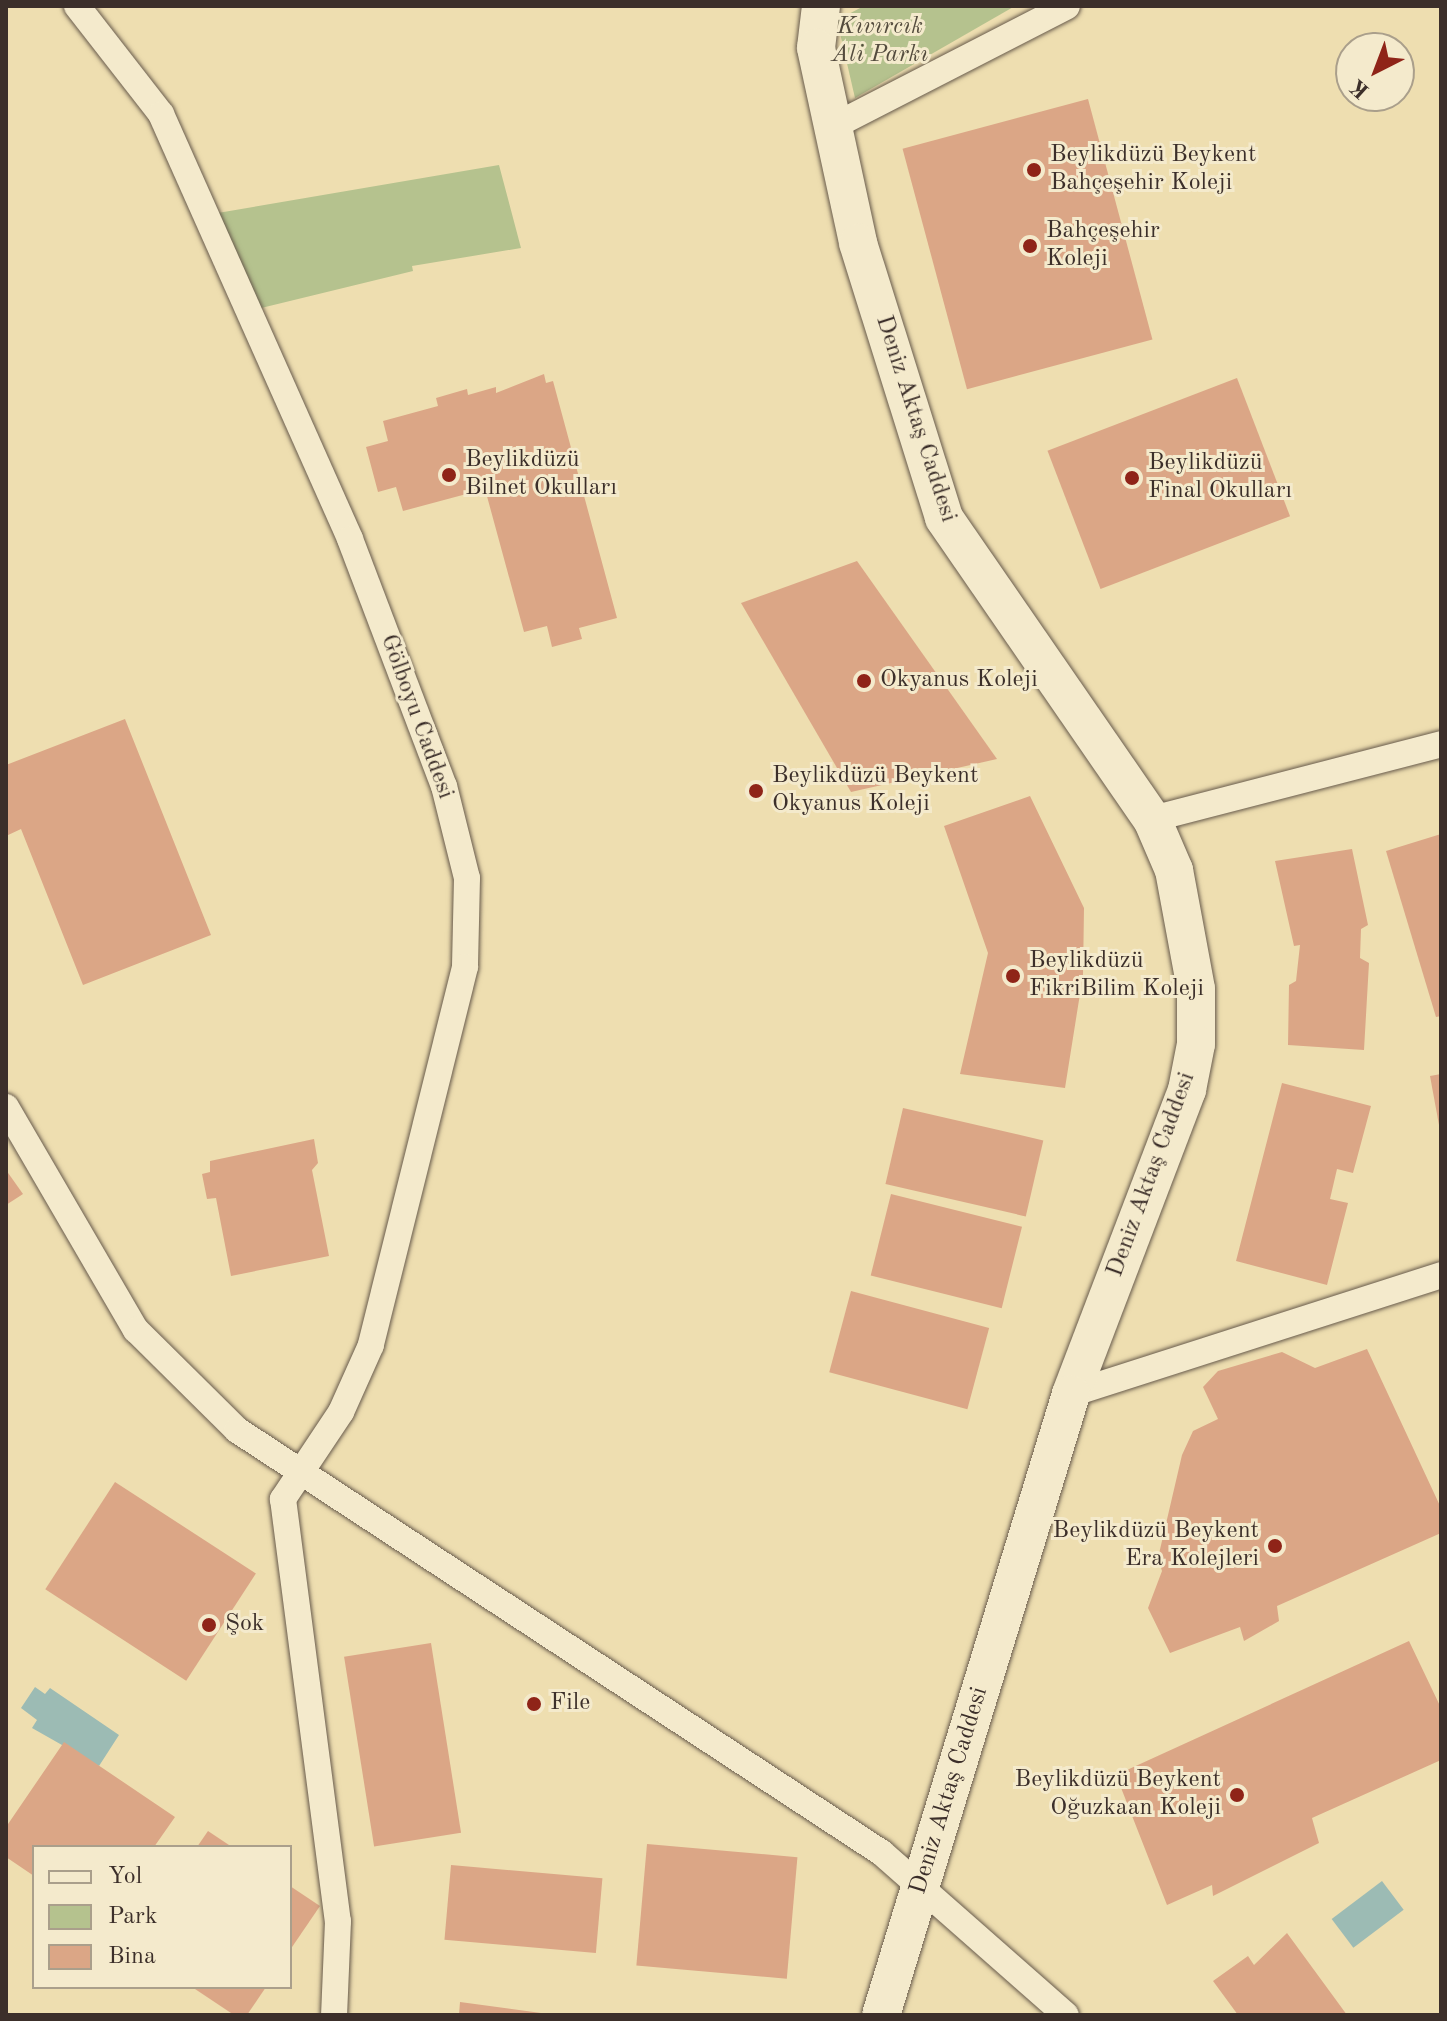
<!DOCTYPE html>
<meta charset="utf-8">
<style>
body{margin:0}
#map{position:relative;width:1447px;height:2021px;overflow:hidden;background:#eedeb0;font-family:"Old Standard TT",serif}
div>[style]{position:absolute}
.green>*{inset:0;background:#b5c28e}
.water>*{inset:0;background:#9cbbb4;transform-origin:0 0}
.building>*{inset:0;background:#dba686;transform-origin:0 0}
.roads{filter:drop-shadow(0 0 2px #685b4c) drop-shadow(0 0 2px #685b4c)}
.street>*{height:26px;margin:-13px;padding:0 13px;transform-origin:13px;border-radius:13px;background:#f4eacc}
.secondary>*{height:38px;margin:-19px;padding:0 19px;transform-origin:19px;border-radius:19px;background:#f4eacc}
.dots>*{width:22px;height:22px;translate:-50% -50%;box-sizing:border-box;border:4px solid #f4eacc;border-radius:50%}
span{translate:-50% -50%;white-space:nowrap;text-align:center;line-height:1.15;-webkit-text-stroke:6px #f4eacc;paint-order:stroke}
.park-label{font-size:24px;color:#544c3e;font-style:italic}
.poi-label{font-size:24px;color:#3c2f2a}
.left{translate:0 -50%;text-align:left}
.right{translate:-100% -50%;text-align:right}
.street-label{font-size:24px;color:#3c2f2a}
.frame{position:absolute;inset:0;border:8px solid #3c2f2a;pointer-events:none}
.legend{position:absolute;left:32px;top:1845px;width:260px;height:144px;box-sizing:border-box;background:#f4eacc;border:2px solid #aa9f8b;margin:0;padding:10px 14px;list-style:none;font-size:24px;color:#3c2f2a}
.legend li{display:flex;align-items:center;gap:16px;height:40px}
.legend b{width:40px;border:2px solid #aa9f8b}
.north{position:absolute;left:1335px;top:32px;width:80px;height:80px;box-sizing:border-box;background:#f4eacc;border:2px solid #aa9f8b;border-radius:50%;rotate:222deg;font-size:22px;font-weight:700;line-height:32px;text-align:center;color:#3c2f2a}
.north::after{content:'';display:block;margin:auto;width:28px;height:36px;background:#8f2418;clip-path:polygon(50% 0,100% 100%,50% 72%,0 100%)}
</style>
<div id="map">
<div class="green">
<i style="clip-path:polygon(864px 6px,1015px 6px,855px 98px,837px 20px)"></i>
<i style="clip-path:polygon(499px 165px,521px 248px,412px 266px,413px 271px,249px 311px,206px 215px)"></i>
</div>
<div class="water">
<i style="clip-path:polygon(35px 1687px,45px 1694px,50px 1688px,119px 1735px,99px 1766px,32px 1728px,37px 1720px,21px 1708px)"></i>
<i style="left:1382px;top:1881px;width:36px;height:63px;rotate:53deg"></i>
</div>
<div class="building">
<i style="left:1088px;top:99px;width:249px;height:192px;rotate:75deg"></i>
<i style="clip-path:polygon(544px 374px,546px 383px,553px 381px,617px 618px,579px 628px,582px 639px,552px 647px,547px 626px,524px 632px,485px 489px,403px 511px,396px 487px,378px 492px,366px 447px,388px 441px,383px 421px,438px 406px,436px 398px,467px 389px,468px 395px,496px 387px,496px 393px)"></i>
<i style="left:1237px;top:378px;width:148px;height:203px;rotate:69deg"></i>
<i style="clip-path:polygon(857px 561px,997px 759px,851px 792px,741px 603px)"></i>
<i style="clip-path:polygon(125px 719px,211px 935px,83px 985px,21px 829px,6px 836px,6px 765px)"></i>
<i style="clip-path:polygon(1030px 796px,1084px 908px,1083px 975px,1065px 1088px,960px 1074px,988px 953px,944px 826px)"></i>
<i style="clip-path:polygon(1441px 834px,1441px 1016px,1436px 1017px,1386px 851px)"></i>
<i style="clip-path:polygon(1352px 849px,1368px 925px,1361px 929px,1360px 958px,1369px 963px,1364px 1050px,1288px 1045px,1289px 985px,1296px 981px,1300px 945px,1294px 946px,1275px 861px)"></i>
<i style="clip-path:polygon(1441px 1074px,1441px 1125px,1439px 1125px,1430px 1076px)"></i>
<i style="clip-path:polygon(1282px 1083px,1371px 1106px,1353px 1173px,1337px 1169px,1330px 1199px,1348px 1203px,1327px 1285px,1236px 1261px)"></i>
<i style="left:903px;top:1108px;width:144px;height:78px;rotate:13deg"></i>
<i style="clip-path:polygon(314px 1139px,318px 1163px,312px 1170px,329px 1256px,231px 1276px,216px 1198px,207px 1199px,202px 1174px,210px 1172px,210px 1161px)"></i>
<i style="clip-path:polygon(6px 1170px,23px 1194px,6px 1205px)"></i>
<i style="left:891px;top:1194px;width:135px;height:84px;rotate:14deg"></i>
<i style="left:851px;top:1291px;width:143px;height:84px;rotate:15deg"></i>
<i style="clip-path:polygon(1367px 1349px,1441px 1508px,1441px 1533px,1277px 1606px,1279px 1621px,1244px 1641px,1240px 1627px,1170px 1653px,1148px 1608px,1162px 1571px,1158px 1558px,1182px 1455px,1193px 1431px,1218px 1419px,1203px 1387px,1218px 1371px,1282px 1352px,1315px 1368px)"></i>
<i style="left:115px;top:1482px;width:168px;height:128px;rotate:33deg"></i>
<i style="clip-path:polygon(1409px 1641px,1441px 1708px,1441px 1760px,1312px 1818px,1319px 1843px,1213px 1896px,1212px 1885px,1167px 1905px,1116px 1775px)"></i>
<i style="left:431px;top:1643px;width:192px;height:88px;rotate:81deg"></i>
<i style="clip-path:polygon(64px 1742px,175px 1817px,154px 1847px,34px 1847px,34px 1876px,6px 1857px,6px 1827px)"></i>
<i style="clip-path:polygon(208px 1831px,232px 1847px,197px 1847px)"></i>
<i style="left:647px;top:1844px;width:151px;height:122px;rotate:5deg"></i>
<i style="left:451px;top:1865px;width:152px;height:75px;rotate:5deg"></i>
<i style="clip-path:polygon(290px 1886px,320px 1906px,290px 1950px)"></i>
<i style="clip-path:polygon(1287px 1933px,1347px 2015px,1238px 2015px,1213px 1981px,1248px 1956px,1254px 1965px)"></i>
<i style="clip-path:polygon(192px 1987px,266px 1987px,247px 2015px,234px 2015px)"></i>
<i style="clip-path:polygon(460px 2002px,541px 2013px,541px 2015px,459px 2015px)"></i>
</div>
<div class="roads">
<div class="street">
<i style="left:77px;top:6px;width:137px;rotate:52.1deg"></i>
<i style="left:161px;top:114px;width:465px;rotate:66deg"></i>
<i style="left:350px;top:539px;width:264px;rotate:69.2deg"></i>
<i style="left:444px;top:786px;width:95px;rotate:76deg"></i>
<i style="left:467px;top:878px;width:89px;rotate:91.3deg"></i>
<i style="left:465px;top:967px;width:390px;rotate:104deg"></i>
<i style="left:371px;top:1345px;width:73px;rotate:114.1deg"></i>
<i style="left:341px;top:1412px;width:105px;rotate:123.7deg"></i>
<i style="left:283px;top:1499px;width:426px;rotate:82.6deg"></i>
<i style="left:338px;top:1921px;width:94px;rotate:92.4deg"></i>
<i style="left:832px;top:127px;width:264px;rotate:-27.2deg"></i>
<i style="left:1152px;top:819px;width:299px;rotate:-14.5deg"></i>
<i style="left:6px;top:1107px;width:258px;rotate:59.8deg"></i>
<i style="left:136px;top:1330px;width:142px;rotate:44.7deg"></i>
<i style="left:237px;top:1430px;width:771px;rotate:33.26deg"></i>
<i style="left:882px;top:1853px;width:245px;rotate:41.4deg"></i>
<i style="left:1071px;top:1394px;width:389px;rotate:-17.8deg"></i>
</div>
<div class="secondary">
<i style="left:821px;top:6px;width:42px;rotate:96.8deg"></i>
<i style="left:816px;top:48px;width:199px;rotate:77.8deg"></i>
<i style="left:858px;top:243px;width:288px;rotate:72.6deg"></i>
<i style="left:944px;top:518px;width:366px;rotate:55.4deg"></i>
<i style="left:1152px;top:819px;width:56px;rotate:66.7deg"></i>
<i style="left:1174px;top:870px;width:121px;rotate:79.5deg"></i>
<i style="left:1196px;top:989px;width:55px;rotate:90deg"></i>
<i style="left:1196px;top:1044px;width:47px;rotate:101.1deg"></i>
<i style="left:1187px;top:1090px;width:325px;rotate:110.9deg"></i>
<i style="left:1071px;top:1394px;width:649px;rotate:107.01deg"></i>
</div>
</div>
<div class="dots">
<i style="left:1034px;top:170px;background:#8f2418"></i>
<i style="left:1030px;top:246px;background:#8f2418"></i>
<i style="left:449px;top:475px;background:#8f2418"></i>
<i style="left:1132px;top:478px;background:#8f2418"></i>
<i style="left:864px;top:681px;background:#8f2418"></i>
<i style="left:756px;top:791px;background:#8f2418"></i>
<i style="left:1013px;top:976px;background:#8f2418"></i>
<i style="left:1275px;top:1546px;background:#8f2418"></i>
<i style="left:209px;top:1625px;background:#8f2418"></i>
<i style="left:534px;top:1704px;background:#8f2418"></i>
<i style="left:1237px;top:1795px;background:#8f2418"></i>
</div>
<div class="park-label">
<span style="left:880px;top:42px">Kıvırcık<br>Ali Parkı</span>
</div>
<div class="poi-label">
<span class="left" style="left:1050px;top:170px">Beylikdüzü Beykent<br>Bahçeşehir Koleji</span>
<span class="left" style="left:1046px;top:246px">Bahçeşehir<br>Koleji</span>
<span class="left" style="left:465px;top:475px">Beylikdüzü<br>Bilnet Okulları</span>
<span class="left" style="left:1148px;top:478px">Beylikdüzü<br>Final Okulları</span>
<span class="left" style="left:880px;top:681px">Okyanus Koleji</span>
<span class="left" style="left:772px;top:791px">Beylikdüzü Beykent<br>Okyanus Koleji</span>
<span class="left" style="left:1029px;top:976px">Beylikdüzü<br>FikriBilim Koleji</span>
<span class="right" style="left:1259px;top:1546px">Beylikdüzü Beykent<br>Era Kolejleri</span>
<span class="left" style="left:225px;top:1625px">Şok</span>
<span class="left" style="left:550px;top:1704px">File</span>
<span class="right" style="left:1221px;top:1795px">Beylikdüzü Beykent<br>Oğuzkaan Koleji</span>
</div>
<div class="street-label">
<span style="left:915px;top:419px;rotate:72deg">Deniz Aktaş Caddesi</span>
<span style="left:416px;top:717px;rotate:70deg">Gölboyu Caddesi</span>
<span style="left:1152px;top:1175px;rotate:-70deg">Deniz Aktaş Caddesi</span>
<span style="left:950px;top:1791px;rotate:-73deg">Deniz Aktaş Caddesi</span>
</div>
<div class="frame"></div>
<ul class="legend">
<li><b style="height:10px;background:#f4eacc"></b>Yol</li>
<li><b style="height:22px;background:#b5c28e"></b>Park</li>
<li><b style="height:22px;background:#dba686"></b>Bina</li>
</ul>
<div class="north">K</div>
</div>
